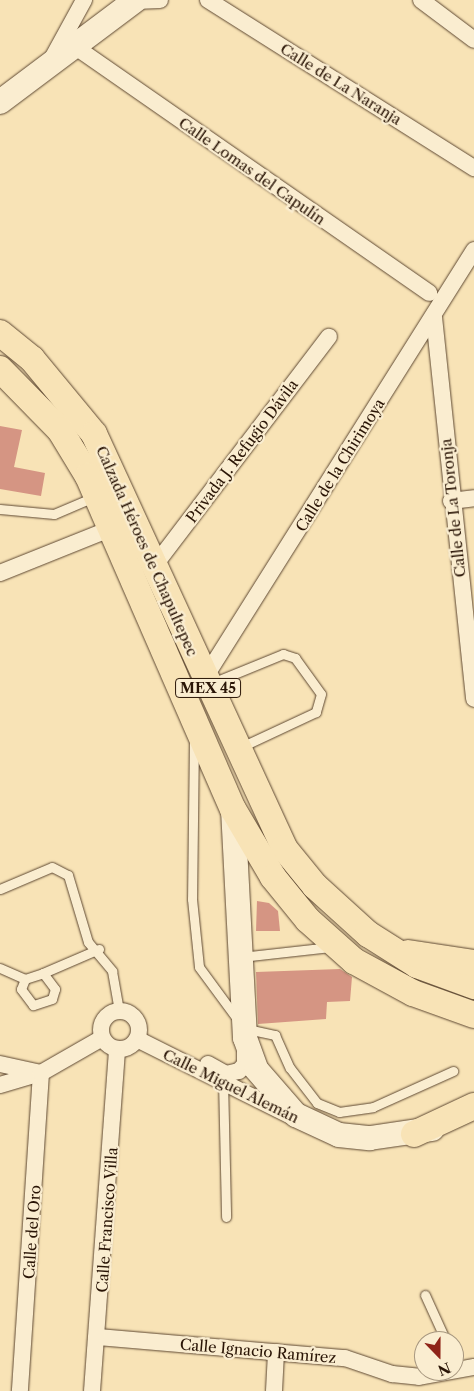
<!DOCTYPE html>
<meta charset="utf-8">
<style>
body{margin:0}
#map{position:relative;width:474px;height:1391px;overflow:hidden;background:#f8e3b6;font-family:"Libre Caslon Text",serif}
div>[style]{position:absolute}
.building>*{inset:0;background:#d59583}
.roads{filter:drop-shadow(0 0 1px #5e4832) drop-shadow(0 0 1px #5e4832)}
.lane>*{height:9px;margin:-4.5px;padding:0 4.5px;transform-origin:4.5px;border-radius:4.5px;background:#faedd0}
.street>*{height:16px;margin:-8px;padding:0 8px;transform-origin:8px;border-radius:8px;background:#faedd0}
.street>.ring{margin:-8px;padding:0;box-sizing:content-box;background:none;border:16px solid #faedd0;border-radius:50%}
.secondary>*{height:24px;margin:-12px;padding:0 12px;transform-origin:12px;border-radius:12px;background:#faedd0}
.primary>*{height:26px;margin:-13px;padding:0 13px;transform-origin:13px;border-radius:13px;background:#f8e3b6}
span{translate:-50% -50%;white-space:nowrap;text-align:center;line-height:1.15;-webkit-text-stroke:4.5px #faedd0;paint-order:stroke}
.shield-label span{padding:1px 4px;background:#faedd0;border:1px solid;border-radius:4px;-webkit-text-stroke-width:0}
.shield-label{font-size:14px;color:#2a1506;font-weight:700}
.street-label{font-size:15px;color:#2a1506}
.north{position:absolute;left:414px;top:1331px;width:50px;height:50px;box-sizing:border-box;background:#faedd0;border:1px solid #a7977f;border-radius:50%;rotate:158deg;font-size:14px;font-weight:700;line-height:20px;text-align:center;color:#2a1506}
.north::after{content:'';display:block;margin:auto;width:18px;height:22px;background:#8f2418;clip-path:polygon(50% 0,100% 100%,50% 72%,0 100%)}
</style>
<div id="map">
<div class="building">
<i style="clip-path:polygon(0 426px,22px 430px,14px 467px,45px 473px,41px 496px,0 489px)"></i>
<i style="clip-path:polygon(257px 901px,269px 903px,278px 911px,280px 931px,256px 931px)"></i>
<i style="clip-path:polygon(340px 969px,352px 977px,350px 1001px,327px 1002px,326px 1019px,258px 1024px,256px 972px)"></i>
</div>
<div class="roads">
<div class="lane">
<i style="left:0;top:509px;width:54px;rotate:5.3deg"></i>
<i style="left:54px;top:514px;width:43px;rotate:-23deg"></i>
<i style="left:212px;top:683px;width:77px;rotate:-22.2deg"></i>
<i style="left:283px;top:654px;width:13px;rotate:18deg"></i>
<i style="left:295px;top:658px;width:44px;rotate:54.2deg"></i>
<i style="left:321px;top:694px;width:19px;rotate:106deg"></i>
<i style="left:316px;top:712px;width:83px;rotate:155deg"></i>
<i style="left:194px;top:739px;width:160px;rotate:90.7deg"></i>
<i style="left:192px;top:899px;width:68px;rotate:84.1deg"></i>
<i style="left:199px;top:967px;width:66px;rotate:53.7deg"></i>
<i style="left:0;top:889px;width:56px;rotate:-22.9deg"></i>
<i style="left:52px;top:867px;width:18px;rotate:27deg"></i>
<i style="left:68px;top:875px;width:70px;rotate:73.4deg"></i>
<i style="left:88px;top:942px;width:38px;rotate:50deg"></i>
<i style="left:112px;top:971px;width:40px;rotate:80deg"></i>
<i style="left:241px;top:957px;width:90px;rotate:-6.4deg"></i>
<i style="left:0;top:968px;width:27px;rotate:24deg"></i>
<i style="left:25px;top:979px;width:19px;rotate:-18deg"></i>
<i style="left:43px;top:973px;width:20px;rotate:53deg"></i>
<i style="left:55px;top:989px;width:10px;rotate:107deg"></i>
<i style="left:52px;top:999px;width:20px;rotate:162deg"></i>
<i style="left:33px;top:1005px;width:20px;rotate:-127deg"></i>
<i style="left:21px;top:989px;width:11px;rotate:-68deg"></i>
<i style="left:43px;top:973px;width:61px;rotate:-23.2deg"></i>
<i style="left:247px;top:1029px;width:29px;rotate:12deg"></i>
<i style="left:275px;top:1035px;width:36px;rotate:66deg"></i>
<i style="left:290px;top:1068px;width:44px;rotate:52.4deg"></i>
<i style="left:317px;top:1103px;width:24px;rotate:22deg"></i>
<i style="left:339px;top:1112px;width:34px;rotate:-8deg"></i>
<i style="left:373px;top:1107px;width:88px;rotate:-24.2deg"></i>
<i style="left:223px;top:1080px;width:137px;rotate:88.7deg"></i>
<i style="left:425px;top:1295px;width:51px;rotate:65.5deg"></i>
</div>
<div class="street">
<i style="left:208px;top:0;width:315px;rotate:32.3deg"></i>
<i style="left:421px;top:0;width:66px;rotate:37deg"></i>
<i style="left:135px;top:1px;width:25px;rotate:-2deg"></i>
<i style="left:77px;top:48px;width:429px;rotate:34.8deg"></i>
<i style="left:49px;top:64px;width:73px;rotate:-61.3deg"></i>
<i style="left:434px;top:317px;width:384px;rotate:84deg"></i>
<i style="left:451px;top:501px;width:23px;rotate:-7deg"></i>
<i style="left:155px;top:565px;width:287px;rotate:-52.7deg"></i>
<i style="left:0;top:573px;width:118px;rotate:-21.8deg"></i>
<i style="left:204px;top:679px;width:507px;rotate:-57.81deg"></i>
<i class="ring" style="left:101px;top:1011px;width:22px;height:22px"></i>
<i style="left:137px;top:1039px;width:179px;rotate:26.6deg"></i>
<i style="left:0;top:1064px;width:42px;rotate:12.4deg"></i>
<i style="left:41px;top:1073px;width:319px;rotate:93.8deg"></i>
<i style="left:208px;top:1064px;width:21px;rotate:29deg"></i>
<i style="left:226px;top:1074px;width:13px;rotate:-13deg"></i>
<i style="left:239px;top:1071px;width:9px;rotate:-49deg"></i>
<i style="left:245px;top:1064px;width:17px;rotate:-90deg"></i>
<i style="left:0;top:1085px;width:43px;rotate:-16.3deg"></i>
<i style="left:41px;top:1073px;width:70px;rotate:-29.8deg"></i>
<i style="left:98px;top:1337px;width:248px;rotate:4.9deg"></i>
<i style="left:345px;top:1358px;width:50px;rotate:18.8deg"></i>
<i style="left:392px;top:1374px;width:27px;rotate:6deg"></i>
<i style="left:419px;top:1377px;width:56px;rotate:-10.3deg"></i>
<i style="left:92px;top:1391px;width:343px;rotate:-85.8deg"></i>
<i style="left:274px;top:1391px;width:39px;rotate:-87deg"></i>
</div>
<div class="secondary">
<i style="left:0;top:102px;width:170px;rotate:-36.9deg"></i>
<i style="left:233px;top:809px;width:229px;rotate:87deg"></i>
<i style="left:245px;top:1038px;width:33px;rotate:70deg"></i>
<i style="left:256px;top:1069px;width:61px;rotate:49deg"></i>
<i style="left:296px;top:1115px;width:47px;rotate:24.9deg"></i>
<i style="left:339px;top:1135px;width:31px;rotate:6deg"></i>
<i style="left:370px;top:1138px;width:63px;rotate:-8.3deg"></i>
</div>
<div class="primary">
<i style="left:0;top:333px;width:41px;rotate:39.1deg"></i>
<i style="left:32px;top:359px;width:97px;rotate:50.4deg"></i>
<i style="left:94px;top:434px;width:456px;rotate:65.3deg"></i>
<i style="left:284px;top:848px;width:49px;rotate:50.8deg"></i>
<i style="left:315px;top:886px;width:72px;rotate:42.2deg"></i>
<i style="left:368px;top:934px;width:58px;rotate:32.3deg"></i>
<i style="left:417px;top:965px;width:61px;rotate:20.2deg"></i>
<i style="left:0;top:369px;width:86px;rotate:45.5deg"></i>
<i style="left:60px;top:430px;width:54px;rotate:58.7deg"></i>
<i style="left:88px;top:476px;width:363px;rotate:66.5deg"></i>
<i style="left:233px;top:809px;width:79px;rotate:59.5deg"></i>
<i style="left:273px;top:877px;width:55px;rotate:50.9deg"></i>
<i style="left:308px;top:920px;width:62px;rotate:41.7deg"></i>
<i style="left:354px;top:961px;width:67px;rotate:28.5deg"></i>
<i style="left:413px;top:993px;width:65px;rotate:19.8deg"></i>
<i style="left:408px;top:953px;width:67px;rotate:8.6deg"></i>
<i style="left:414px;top:1134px;width:66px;rotate:-25deg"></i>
</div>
</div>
<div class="shield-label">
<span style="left:208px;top:688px">MEX 45</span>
</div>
<div class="street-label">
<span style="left:341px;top:84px;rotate:32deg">Calle de La Naranja</span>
<span style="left:252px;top:171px;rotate:35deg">Calle Lomas del Capulín</span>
<span style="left:242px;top:451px;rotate:-53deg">Privada J. Refugio Dávila</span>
<span style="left:340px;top:465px;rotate:-58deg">Calle de la Chirimoya</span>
<span style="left:453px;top:508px;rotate:-96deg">Calle de La Toronja</span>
<span style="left:147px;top:551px;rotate:66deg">Calzada Héroes de Chapultepec</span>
<span style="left:231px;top:1086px;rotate:26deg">Calle Miguel Alemán</span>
<span style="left:107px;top:1220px;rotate:-86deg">Calle Francisco Villa</span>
<span style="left:32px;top:1232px;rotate:-86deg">Calle del Oro</span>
<span style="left:258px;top:1351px;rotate:5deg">Calle Ignacio Ramírez</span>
</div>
<div class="north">N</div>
</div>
